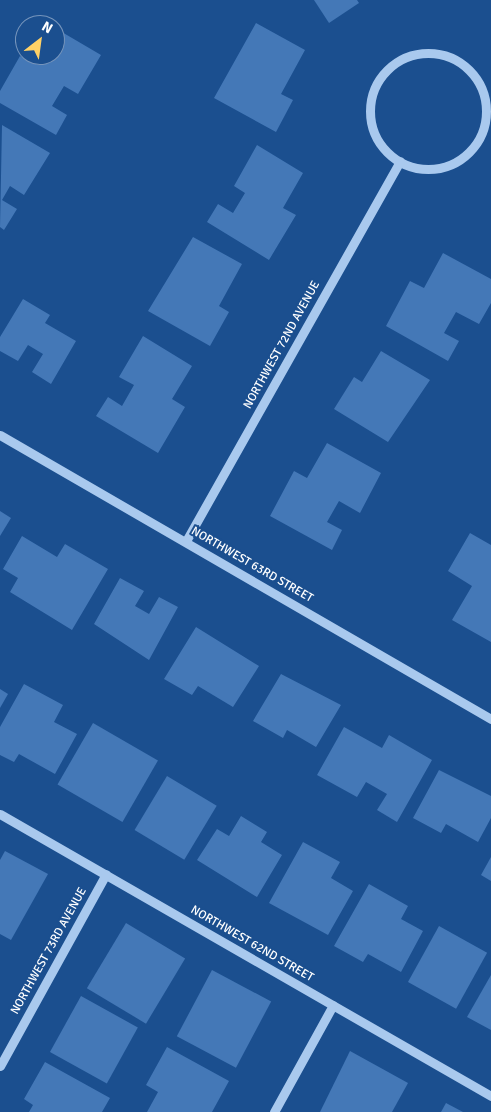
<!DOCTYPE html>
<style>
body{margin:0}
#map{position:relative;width:491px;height:1112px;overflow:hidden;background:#1b4f8f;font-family:Signika,sans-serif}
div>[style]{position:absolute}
.building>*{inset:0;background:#4478b7;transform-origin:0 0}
.minor>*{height:9px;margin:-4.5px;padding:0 4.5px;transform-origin:4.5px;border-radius:4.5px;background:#a9c9ee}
.minor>.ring{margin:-4.5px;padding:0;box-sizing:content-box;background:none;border:9px solid #a9c9ee;border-radius:50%}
span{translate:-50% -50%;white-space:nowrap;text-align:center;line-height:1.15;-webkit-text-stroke:4px #1b4f8f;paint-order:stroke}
.street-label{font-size:12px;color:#fff}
.north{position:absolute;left:15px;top:15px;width:50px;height:50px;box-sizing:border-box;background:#1b4f8f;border:1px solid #7695bc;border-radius:50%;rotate:30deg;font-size:14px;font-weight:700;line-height:20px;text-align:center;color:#fff}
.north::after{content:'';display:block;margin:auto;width:18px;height:22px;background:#ffd166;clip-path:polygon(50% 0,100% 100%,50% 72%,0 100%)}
</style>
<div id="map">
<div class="building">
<i style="clip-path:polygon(314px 0,357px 0,359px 3px,329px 23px)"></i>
<i style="clip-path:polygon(256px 23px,305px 50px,281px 94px,293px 100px,276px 132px,214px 98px)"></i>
<i style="clip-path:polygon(55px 28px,101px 55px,78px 94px,64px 86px,52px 106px,67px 115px,56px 135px,0 103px,0 91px,20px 56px,32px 62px,36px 55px,55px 55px)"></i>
<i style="clip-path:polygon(2px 125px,50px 153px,24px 195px,10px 186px,2px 200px,17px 209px,4px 230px,0 227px)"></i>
<i style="clip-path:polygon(257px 145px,303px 173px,283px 208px,296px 215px,269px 260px,207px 222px,218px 204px,233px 213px,245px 193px,234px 186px)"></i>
<i style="clip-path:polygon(193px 237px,242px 264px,219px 306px,229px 312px,210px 346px,148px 311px)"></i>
<i style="clip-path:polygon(443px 253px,491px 279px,491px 303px,479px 324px,456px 312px,444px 333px,459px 341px,448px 361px,386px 326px,410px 281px,424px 288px)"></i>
<i style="clip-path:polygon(23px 299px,50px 315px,45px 323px,76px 341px,51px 384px,32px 372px,43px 354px,28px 345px,18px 361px,0 351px,0 337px)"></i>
<i style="clip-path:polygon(143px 336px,192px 366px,172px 399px,185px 407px,158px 453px,96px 416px,108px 397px,122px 406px,134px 385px,119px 377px)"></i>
<i style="clip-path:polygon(381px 351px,430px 380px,388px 442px,334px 409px,354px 377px,362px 382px)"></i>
<i style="clip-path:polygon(327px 443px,381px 473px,360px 513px,339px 501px,327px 522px,342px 530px,332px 550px,270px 516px,294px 471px,307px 478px)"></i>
<i style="clip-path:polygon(0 511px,11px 518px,0 536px)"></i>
<i style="clip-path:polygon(470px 533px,491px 545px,491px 642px,452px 620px,472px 586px,448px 571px)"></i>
<i style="clip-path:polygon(22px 536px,57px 557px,65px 544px,108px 569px,72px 630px,10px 592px,18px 578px,3px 569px)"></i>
<i style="clip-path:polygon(120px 578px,144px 591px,135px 606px,149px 614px,159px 597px,178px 607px,149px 660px,94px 624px)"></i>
<i style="clip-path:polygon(196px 627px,259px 666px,233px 707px,198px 686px,192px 695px,164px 679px)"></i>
<i style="clip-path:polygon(281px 674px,341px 705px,316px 747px,287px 730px,283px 738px,253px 721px)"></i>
<i style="clip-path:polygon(24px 684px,63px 705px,54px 722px,77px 734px,55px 774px,19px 754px,14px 762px,0 755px,0 727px)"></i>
<i style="clip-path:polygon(0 689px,8px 694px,0 708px)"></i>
<i style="left:93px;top:723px;width:75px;height:71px;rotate:30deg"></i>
<i style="clip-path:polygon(344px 727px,382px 748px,389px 735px,432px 760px,397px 822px,377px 810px,387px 794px,366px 782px,357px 797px,317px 775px)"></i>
<i style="clip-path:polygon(439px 770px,491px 796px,491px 818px,478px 842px,446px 824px,441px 833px,413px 818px)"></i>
<i style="left:167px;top:776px;width:58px;height:63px;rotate:31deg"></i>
<i style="clip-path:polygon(241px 816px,267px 832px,261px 842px,282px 855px,257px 897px,197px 860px,217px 829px,229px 836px)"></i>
<i style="clip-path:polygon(303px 842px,340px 862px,331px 878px,353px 891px,328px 935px,269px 903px)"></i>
<i style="clip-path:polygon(5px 851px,48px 874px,11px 940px,0 934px,0 860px)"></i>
<i style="clip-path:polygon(491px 857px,491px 881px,481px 875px)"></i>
<i style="clip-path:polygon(369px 884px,408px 906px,401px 919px,423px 931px,401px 972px,368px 954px,363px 962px,334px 946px)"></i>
<i style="left:126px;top:923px;width:69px;height:76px;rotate:31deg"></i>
<i style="left:439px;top:926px;width:55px;height:64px;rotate:29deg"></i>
<i style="left:212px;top:970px;width:67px;height:75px;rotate:28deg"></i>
<i style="clip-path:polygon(491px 975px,491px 1030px,467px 1017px)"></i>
<i style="left:81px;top:996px;width:65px;height:64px;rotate:29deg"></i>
<i style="clip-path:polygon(167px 1047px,229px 1081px,212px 1112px,147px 1112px,158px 1092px,146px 1085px)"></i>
<i style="clip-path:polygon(350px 1051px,408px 1083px,392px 1112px,320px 1112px)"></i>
<i style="clip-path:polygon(45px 1062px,110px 1098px,102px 1112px,29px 1112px,33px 1105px,24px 1099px)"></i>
<i style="clip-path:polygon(446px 1103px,463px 1112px,441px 1112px)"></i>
</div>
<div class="minor">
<i class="ring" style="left:370px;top:53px;width:107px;height:107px"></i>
<i style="left:0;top:435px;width:567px;rotate:30.05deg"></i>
<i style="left:186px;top:541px;width:436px;rotate:-60.6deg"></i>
<i style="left:0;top:814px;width:566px;rotate:29.87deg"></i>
<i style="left:0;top:1066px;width:219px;rotate:-61.1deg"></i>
<i style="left:274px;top:1112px;width:122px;rotate:-61.1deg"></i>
</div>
<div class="street-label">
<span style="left:282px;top:345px;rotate:-61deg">NORTHWEST 72ND AVENUE</span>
<span style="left:252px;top:565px;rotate:30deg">NORTHWEST 63RD STREET</span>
<span style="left:252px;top:944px;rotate:30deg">NORTHWEST 62ND STREET</span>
<span style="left:49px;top:951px;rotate:-61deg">NORTHWEST 73RD AVENUE</span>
</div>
<div class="north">N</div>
</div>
